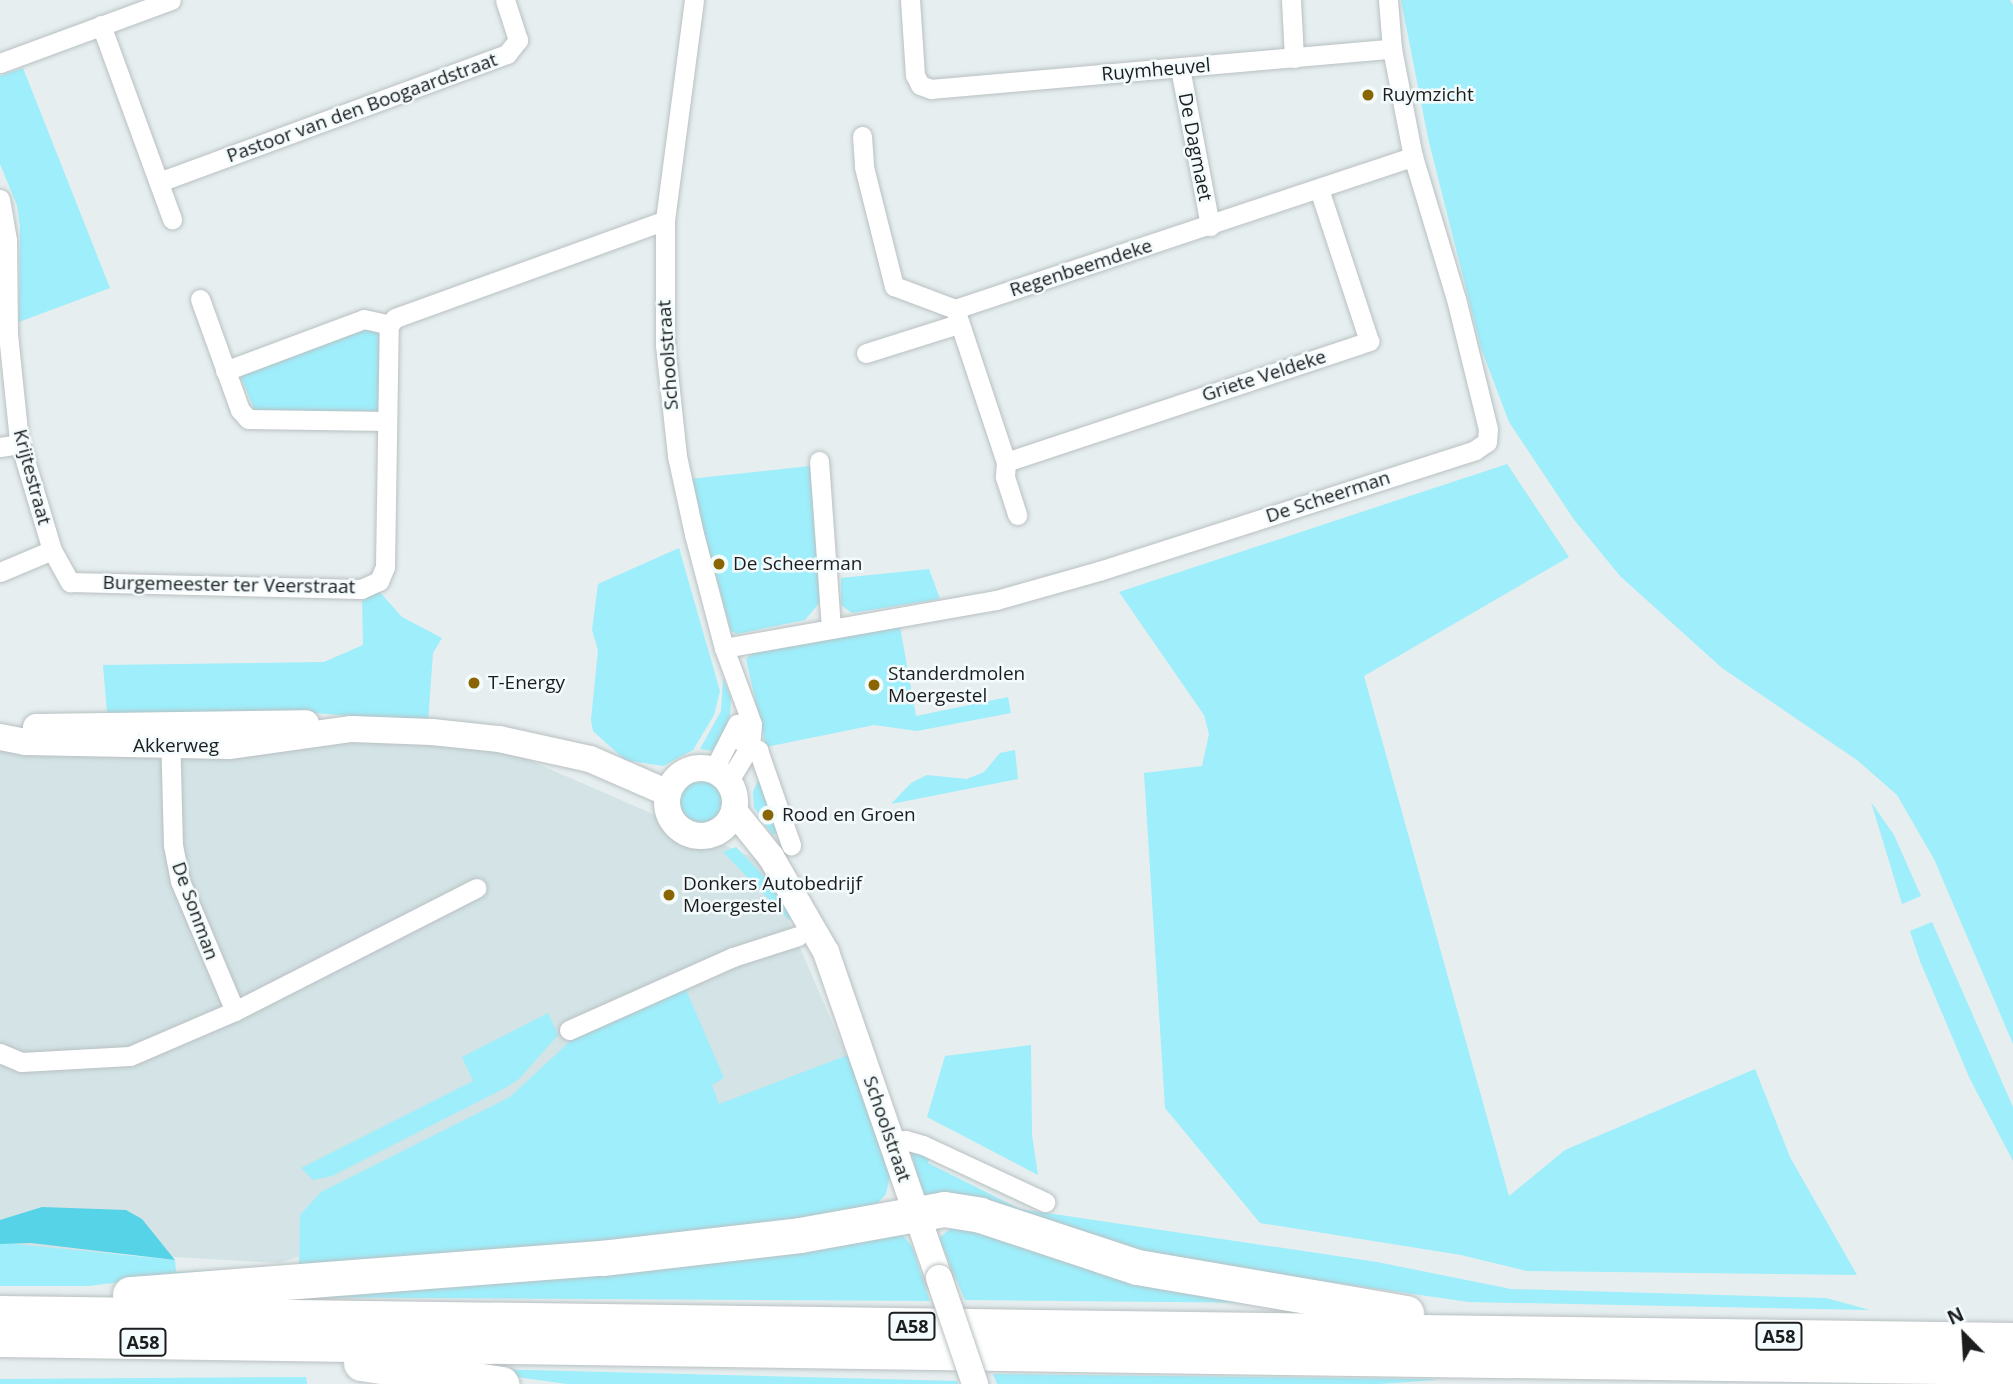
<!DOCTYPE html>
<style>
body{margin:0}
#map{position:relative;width:2013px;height:1384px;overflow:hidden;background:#e6eeef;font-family:"Open Sans",sans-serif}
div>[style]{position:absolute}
.built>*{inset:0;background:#d3e3e6}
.green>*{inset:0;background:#9eeefb}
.round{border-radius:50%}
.water>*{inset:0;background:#56d3e7}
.roads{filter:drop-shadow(0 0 2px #b9c0c2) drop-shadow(0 0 2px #b9c0c2)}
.minor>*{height:19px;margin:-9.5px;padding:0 9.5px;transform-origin:9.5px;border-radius:9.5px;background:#fff}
.secondary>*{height:26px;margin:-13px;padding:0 13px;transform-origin:13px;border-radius:13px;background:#fff}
.secondary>.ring{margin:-13px;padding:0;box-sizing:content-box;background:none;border:26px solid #fff;border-radius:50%}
.motorway>*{height:35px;margin:-17.5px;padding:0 17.5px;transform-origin:17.5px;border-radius:17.5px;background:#fff}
.bridges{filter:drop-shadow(0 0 2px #b9c0c2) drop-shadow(0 0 2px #b9c0c2)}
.secondary-bridge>*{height:26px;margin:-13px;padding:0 13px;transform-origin:13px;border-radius:13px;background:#fff}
.dots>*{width:19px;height:19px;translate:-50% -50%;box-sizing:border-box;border:4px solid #f3fbfc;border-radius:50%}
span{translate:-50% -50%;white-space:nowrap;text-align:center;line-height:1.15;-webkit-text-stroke:5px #f3fbfc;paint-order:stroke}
.shield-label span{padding:2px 5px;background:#f3fbfc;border:2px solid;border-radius:5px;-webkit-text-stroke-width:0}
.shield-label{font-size:18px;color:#1b1d1e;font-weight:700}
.street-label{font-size:19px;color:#1b1d1e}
.poi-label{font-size:19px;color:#1b1d1e}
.left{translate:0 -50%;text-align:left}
.north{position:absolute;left:1929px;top:1300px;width:70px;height:70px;-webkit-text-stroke:5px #f3fbfc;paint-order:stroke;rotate:336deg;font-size:19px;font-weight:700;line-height:28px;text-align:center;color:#1b1d1e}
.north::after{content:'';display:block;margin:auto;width:24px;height:32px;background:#1b1d1e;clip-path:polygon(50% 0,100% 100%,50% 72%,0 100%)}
</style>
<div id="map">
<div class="built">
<i style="clip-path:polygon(476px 737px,763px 862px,851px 1066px,728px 1118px,279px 1263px,0 1247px,0 739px)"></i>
</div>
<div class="green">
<i style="clip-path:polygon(1401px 0,2010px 0,2013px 5px,2013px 1044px,1934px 859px,1897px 795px,1857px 760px,1722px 668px,1620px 576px,1575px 521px,1509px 422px,1481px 348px,1428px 138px)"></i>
<i style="clip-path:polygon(23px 68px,110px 288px,19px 322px,20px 226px,17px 205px,0 164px,0 76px)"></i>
<i style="clip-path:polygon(379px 324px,384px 338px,382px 411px,255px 411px,241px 378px,244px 373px)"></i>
<i style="clip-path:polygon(1507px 464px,1569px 557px,1364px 676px,1509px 1196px,1565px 1150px,1755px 1069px,1790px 1157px,1857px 1275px,1527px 1271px,1461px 1255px,1260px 1223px,1165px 1108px,1144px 773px,1202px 766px,1209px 734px,1204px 715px,1119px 592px)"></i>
<i style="clip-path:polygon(810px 466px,821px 601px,805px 620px,737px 634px,731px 631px,689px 479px)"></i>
<i style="clip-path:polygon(679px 548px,720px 691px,714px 715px,693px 750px,663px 766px,625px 760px,593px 731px,591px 720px,598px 650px,592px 630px,598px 584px)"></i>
<i style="clip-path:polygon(929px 569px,940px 599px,852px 613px,841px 605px,841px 578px)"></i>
<i style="clip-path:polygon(377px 589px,402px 617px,442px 638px,433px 653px,428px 722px,302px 712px,107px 713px,103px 665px,324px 662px,363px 645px,362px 594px)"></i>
<i style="clip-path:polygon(900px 627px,916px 716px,1008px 697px,1011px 713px,917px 731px,874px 725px,766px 747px,746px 659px,754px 652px)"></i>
<i style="clip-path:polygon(723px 678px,731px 698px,729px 730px,713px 751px,700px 749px,721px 711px)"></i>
<i style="clip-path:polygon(1015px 750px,1018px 779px,891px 804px,911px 783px,927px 775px,967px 779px,984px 772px,1000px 753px)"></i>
<i style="clip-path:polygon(761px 773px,781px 831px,772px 835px,754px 807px,753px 792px)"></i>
<i class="round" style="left:679px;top:779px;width:44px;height:44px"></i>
<i style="clip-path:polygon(1871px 802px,1894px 835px,1921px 896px,1902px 904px)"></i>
<i style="clip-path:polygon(736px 847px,781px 895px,791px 912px,790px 921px,723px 852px)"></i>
<i style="clip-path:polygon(1932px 922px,2013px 1107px,2013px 1161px,1970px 1079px,1920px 961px,1910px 931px)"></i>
<i style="clip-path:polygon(684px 985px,724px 1078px,712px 1085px,719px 1104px,848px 1055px,890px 1175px,886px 1194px,877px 1204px,866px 1210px,624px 1243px,299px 1267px,300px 1215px,321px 1192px,510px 1097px,580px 1032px)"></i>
<i style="clip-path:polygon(548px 1013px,558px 1035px,519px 1079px,505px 1088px,332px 1176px,313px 1180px,301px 1168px,473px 1081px,462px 1057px)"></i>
<i style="clip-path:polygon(1031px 1045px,1032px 1135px,1038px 1175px,927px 1117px,945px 1056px)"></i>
<i style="clip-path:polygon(924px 1149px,931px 1154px,928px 1163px,1020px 1209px,1377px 1262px,1511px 1289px,1826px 1298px,1870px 1310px,1469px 1302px,1142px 1255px,924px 1197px,911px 1152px)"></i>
<i style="clip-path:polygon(955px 1225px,1273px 1303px,965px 1300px,939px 1238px)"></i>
<i style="clip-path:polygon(899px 1231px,912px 1246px,930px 1301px,256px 1297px)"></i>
<i style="clip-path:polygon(5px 1243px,175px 1260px,176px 1272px,221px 1270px,88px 1286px,0 1286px,0 1244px)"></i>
<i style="clip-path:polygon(452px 1368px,957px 1381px,958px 1384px,567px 1384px)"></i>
<i style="clip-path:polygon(993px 1374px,1434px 1379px,1436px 1380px,1380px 1384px,997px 1384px)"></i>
<i style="clip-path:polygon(306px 1377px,307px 1384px,0 1384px,0 1379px)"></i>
</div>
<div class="water">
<i style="clip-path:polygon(42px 1207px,126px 1210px,142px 1219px,175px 1260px,31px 1243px,0 1244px,0 1220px)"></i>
</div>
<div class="roads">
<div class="minor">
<i style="left:694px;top:0;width:222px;rotate:97.5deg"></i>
<i style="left:665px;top:220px;width:125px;rotate:90deg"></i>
<i style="left:665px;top:345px;width:112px;rotate:83.8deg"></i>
<i style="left:677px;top:456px;width:80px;rotate:77.7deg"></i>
<i style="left:694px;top:534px;width:118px;rotate:75.3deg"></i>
<i style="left:724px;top:648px;width:81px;rotate:69.8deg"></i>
<i style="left:752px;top:724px;width:22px;rotate:95deg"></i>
<i style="left:750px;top:746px;width:42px;rotate:121.4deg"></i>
<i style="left:910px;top:0;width:75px;rotate:86.2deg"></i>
<i style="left:915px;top:75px;width:11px;rotate:63deg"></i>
<i style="left:920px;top:85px;width:12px;rotate:20deg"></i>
<i style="left:931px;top:89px;width:463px;rotate:-5deg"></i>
<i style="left:1291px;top:0;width:58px;rotate:87deg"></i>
<i style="left:101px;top:25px;width:207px;rotate:69.9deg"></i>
<i style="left:0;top:63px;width:182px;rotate:-20.2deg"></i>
<i style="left:1180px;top:68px;width:161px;rotate:79.2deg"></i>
<i style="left:862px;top:136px;width:31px;rotate:86deg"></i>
<i style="left:864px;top:167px;width:123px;rotate:75.9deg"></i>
<i style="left:894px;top:286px;width:65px;rotate:20.7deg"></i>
<i style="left:955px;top:309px;width:483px;rotate:-18.4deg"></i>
<i style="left:159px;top:182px;width:371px;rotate:-20.2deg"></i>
<i style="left:507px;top:54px;width:18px;rotate:-52deg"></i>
<i style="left:518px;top:40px;width:42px;rotate:-108deg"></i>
<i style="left:0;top:199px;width:42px;rotate:80.3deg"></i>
<i style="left:7px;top:240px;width:94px;rotate:89.4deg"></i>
<i style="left:8px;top:334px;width:107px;rotate:84.1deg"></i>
<i style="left:19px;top:440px;width:115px;rotate:73.3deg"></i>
<i style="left:52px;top:550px;width:37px;rotate:61deg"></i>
<i style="left:70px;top:582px;width:291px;rotate:1.4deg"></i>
<i style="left:361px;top:589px;width:20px;rotate:-24deg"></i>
<i style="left:379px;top:581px;width:15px;rotate:-67deg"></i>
<i style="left:385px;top:567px;width:242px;rotate:-89.1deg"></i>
<i style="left:389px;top:325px;width:9px;rotate:-49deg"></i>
<i style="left:395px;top:318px;width:287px;rotate:-19.9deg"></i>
<i style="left:200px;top:299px;width:118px;rotate:70.2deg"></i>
<i style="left:240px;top:410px;width:12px;rotate:48deg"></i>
<i style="left:248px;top:419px;width:139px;rotate:0.8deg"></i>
<i style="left:955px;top:309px;width:161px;rotate:71.6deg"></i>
<i style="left:1006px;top:462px;width:383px;rotate:-18.4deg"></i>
<i style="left:1369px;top:341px;width:160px;rotate:-108.2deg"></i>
<i style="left:866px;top:353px;width:96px;rotate:-17.5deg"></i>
<i style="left:225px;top:371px;width:148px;rotate:-20.5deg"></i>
<i style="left:364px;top:319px;width:26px;rotate:13deg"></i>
<i style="left:0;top:447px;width:19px;rotate:-9deg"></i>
<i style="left:819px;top:461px;width:168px;rotate:85.9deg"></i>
<i style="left:1006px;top:462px;width:15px;rotate:94deg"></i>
<i style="left:1005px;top:477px;width:40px;rotate:72deg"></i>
<i style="left:0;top:572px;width:56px;rotate:-22.9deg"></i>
<i style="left:724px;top:648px;width:276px;rotate:-10deg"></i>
<i style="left:996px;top:600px;width:107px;rotate:-15.7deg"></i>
<i style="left:1099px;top:571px;width:395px;rotate:-17.8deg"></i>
<i style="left:1475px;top:450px;width:14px;rotate:-34deg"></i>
<i style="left:1487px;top:442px;width:13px;rotate:-86deg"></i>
<i style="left:1488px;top:429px;width:134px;rotate:-103.8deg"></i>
<i style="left:1456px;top:299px;width:148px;rotate:-106.8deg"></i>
<i style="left:1413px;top:157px;width:110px;rotate:-101deg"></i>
<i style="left:1392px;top:49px;width:49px;rotate:-94.7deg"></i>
<i style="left:170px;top:731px;width:114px;rotate:88.5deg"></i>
<i style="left:173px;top:845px;width:37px;rotate:79deg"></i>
<i style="left:180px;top:881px;width:141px;rotate:67.1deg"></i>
<i style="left:732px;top:736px;width:30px;rotate:28deg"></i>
<i style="left:758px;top:750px;width:101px;rotate:70.8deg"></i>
<i style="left:713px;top:771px;width:53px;rotate:-62.9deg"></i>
<i style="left:569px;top:1030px;width:180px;rotate:-24deg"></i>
<i style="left:733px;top:957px;width:68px;rotate:-17.9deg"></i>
<i style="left:0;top:1053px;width:23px;rotate:23deg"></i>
<i style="left:21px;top:1062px;width:109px;rotate:-3.2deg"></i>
<i style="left:130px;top:1056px;width:114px;rotate:-23.2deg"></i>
<i style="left:235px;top:1011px;width:271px;rotate:-27deg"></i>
<i style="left:892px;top:1144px;width:14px;rotate:-17deg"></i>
<i style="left:905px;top:1140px;width:19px;rotate:16deg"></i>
<i style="left:923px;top:1145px;width:135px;rotate:25deg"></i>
</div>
<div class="secondary">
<i style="left:36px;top:727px;width:270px;rotate:-0.8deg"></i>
<i style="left:0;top:737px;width:25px;rotate:11deg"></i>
<i style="left:25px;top:742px;width:204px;rotate:1.1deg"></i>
<i style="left:229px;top:746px;width:124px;rotate:-7.9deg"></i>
<i style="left:352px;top:729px;width:80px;rotate:2.1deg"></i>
<i style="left:432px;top:732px;width:67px;rotate:6deg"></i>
<i style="left:499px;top:739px;width:93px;rotate:12.4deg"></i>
<i style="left:590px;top:759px;width:85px;rotate:23.6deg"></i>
<i class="ring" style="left:667px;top:768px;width:42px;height:42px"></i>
<i style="left:734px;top:811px;width:59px;rotate:51.2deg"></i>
<i style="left:771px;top:857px;width:110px;rotate:59.9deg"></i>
<i style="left:826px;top:952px;width:345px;rotate:70.9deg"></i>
</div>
<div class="motorway">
<i style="left:130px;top:1294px;width:473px;rotate:-4.4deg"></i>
<i style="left:602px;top:1258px;width:199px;rotate:-6.6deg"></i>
<i style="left:800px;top:1235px;width:146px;rotate:-10.2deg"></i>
<i style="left:944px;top:1209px;width:36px;rotate:9deg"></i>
<i style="left:980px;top:1215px;width:165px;rotate:18.3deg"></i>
<i style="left:1137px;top:1267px;width:273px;rotate:9.7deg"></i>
<i style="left:0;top:1313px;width:2013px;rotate:0.77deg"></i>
<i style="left:0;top:1339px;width:2013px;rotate:0.8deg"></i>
<i style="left:361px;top:1363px;width:142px;rotate:8.5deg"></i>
</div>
</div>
<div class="bridges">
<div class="secondary-bridge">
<i style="left:939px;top:1278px;width:112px;rotate:71.2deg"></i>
</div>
</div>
<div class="dots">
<i style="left:1368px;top:95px;background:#896503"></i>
<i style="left:719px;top:564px;background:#896503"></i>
<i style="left:474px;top:683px;background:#896503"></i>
<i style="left:874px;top:685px;background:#896503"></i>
<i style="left:768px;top:815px;background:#896503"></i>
<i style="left:669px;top:895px;background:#896503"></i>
</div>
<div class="shield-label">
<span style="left:912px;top:1326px">A58</span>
<span style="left:1779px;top:1336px">A58</span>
<span style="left:143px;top:1342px">A58</span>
</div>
<div class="street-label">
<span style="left:1156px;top:70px;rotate:-5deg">Ruymheuvel</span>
<span style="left:362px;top:108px;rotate:-20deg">Pastoor van den Boogaardstraat</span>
<span style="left:1195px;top:147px;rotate:79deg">De Dagmaet</span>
<span style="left:1081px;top:268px;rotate:-18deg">Regenbeemdeke</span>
<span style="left:668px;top:355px;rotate:-94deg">Schoolstraat</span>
<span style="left:1264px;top:376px;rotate:-18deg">Griete Veldeke</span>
<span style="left:32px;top:477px;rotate:75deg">Krijtestraat</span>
<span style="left:1328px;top:497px;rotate:-18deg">De Scheerman</span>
<span style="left:229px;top:585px;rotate:1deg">Burgemeester ter Veerstraat</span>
<span style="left:176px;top:746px">Akkerweg</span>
<span style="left:195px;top:911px;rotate:70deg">De Sonman</span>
<span style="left:887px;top:1129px;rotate:71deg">Schoolstraat</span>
</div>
<div class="poi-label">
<span class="left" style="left:1382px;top:95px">Ruymzicht</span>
<span class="left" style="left:733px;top:564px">De Scheerman</span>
<span class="left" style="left:888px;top:685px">Standerdmolen<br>Moergestel</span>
<span class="left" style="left:488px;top:683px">T-Energy</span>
<span class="left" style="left:782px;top:815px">Rood en Groen</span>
<span class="left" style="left:683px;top:895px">Donkers Autobedrijf<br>Moergestel</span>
</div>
<div class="north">N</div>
</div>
